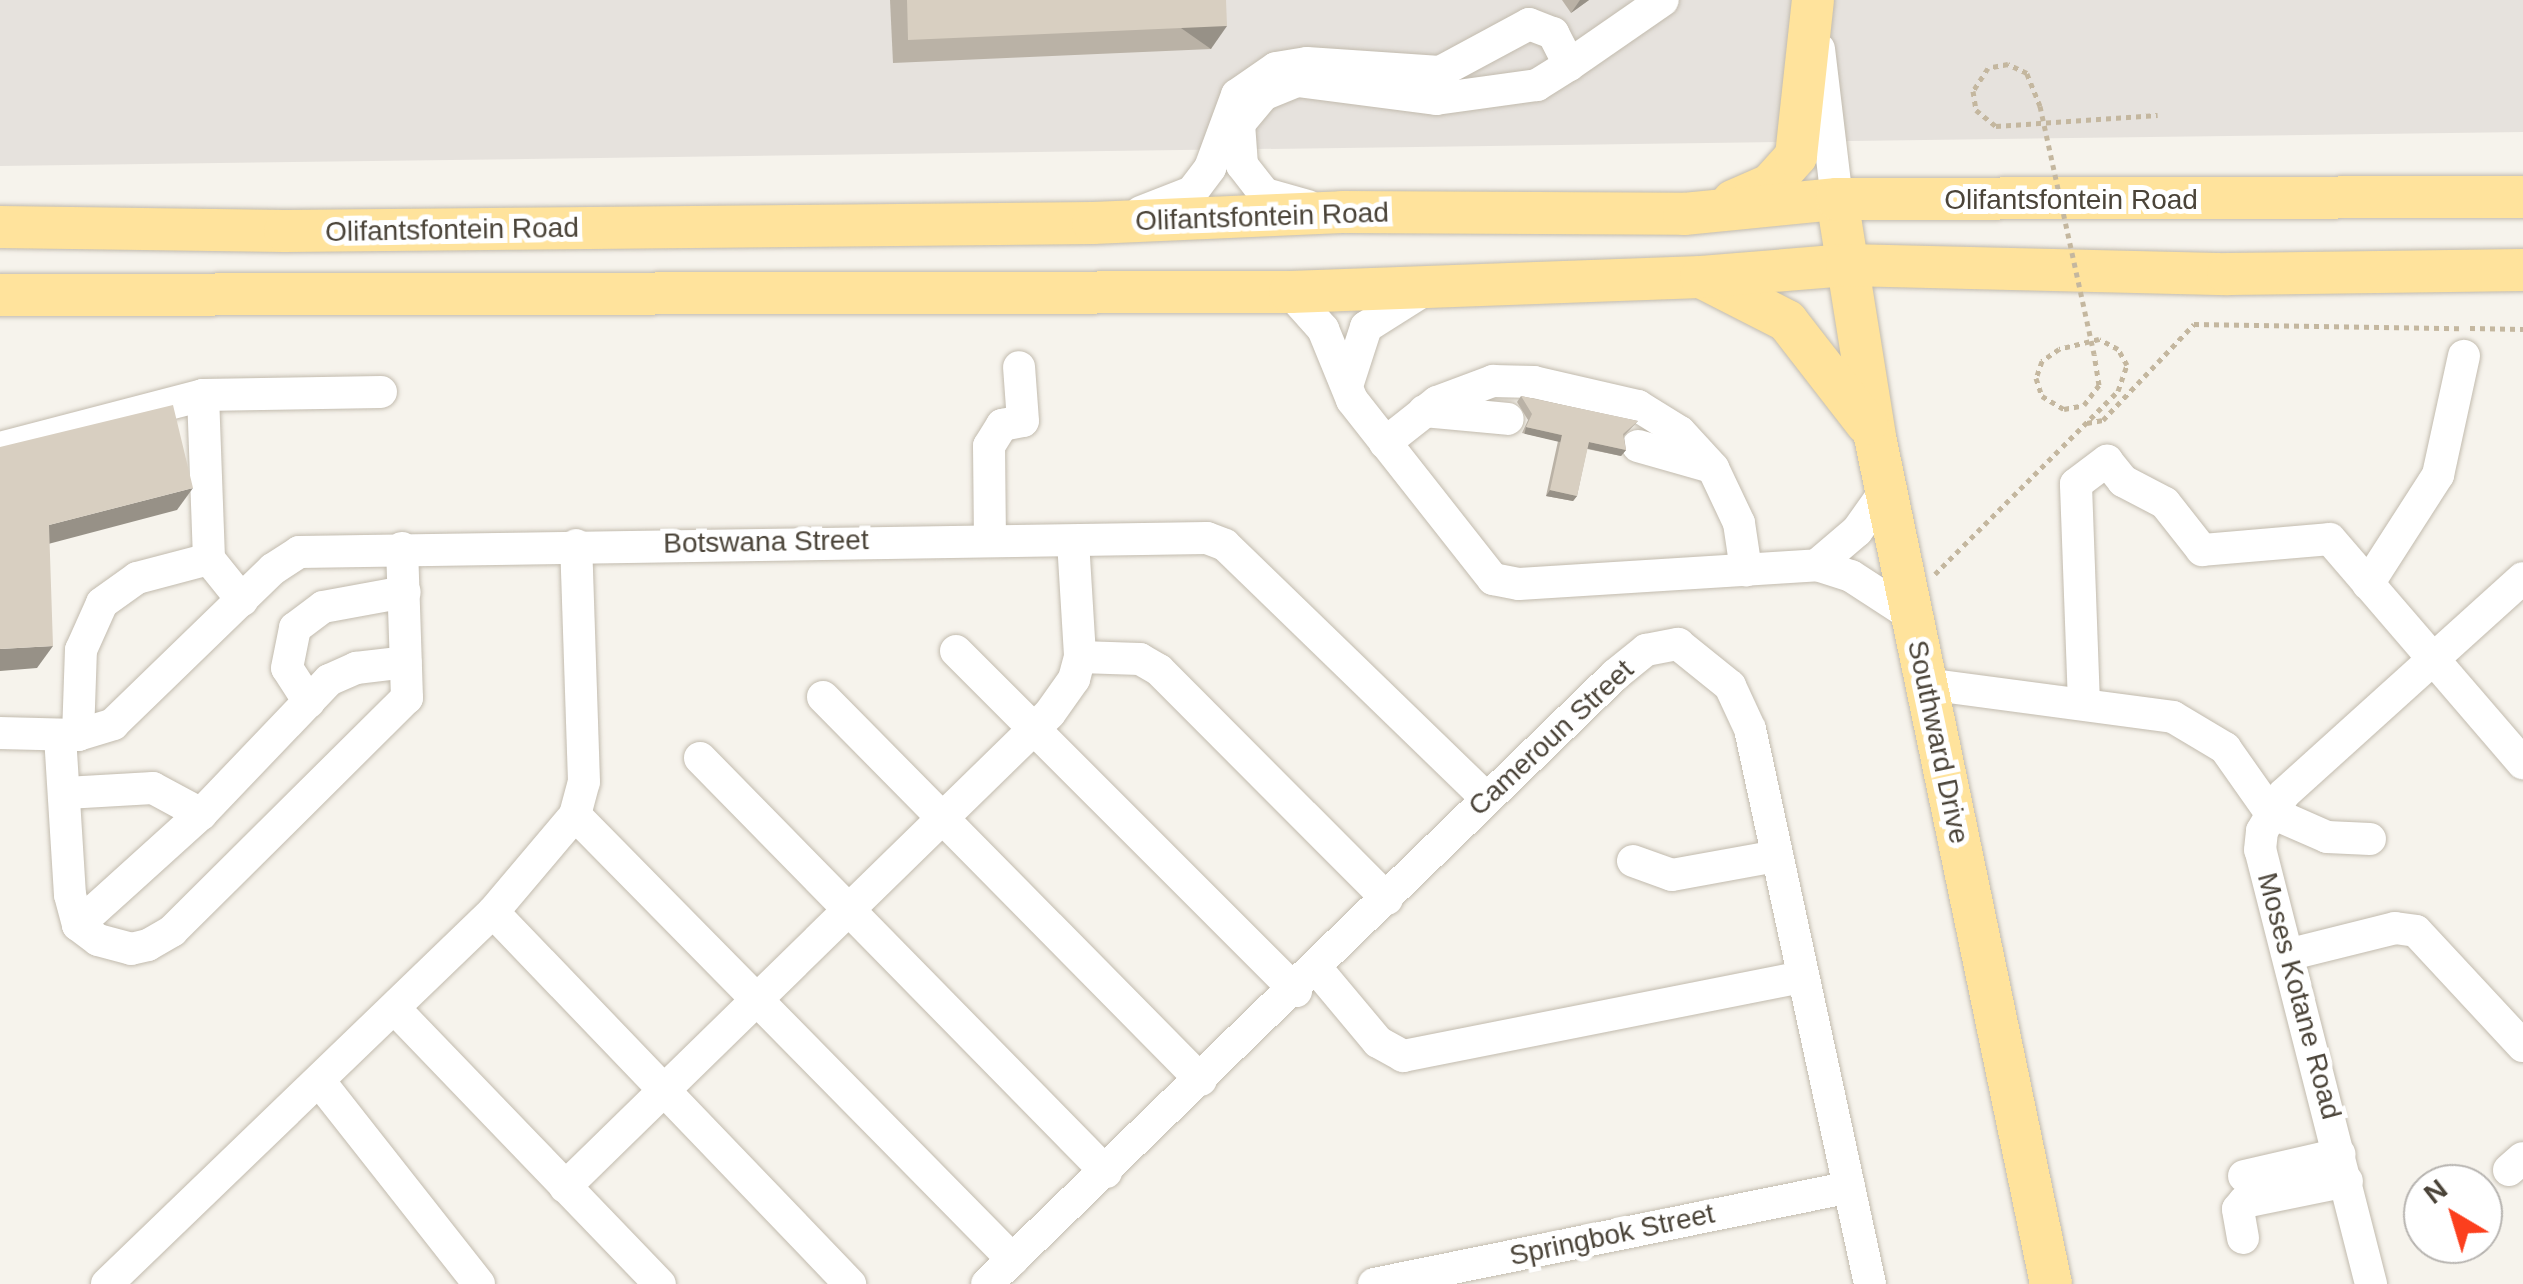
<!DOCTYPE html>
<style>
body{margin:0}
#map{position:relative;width:2523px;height:1284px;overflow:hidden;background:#f6f3ec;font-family:Arial,sans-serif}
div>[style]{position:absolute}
.industrial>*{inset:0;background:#e6e2dd}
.path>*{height:5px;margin-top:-2.5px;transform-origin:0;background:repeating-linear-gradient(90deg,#c4b79f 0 5px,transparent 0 10px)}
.roads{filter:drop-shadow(0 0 2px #c2bbae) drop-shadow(0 0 2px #c2bbae)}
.minor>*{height:32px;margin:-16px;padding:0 16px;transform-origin:16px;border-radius:16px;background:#fff}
.major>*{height:42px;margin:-21px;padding:0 21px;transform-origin:21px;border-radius:21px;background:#ffe39c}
.path-bridge>*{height:5px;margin-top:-2.5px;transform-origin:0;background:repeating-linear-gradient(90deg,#c4b79f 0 5px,transparent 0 10px)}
.wall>*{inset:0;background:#bab2a6}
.shaded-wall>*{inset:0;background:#979187;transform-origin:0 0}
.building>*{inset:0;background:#d8cfc1}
span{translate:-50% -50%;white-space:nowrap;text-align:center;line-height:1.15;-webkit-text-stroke:10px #fff;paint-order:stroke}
.street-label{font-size:28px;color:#4b4439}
.north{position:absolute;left:2403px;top:1164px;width:100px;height:100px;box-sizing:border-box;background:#fff;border:2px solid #b7b4b0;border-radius:50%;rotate:322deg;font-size:28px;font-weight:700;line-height:40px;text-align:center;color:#4b4439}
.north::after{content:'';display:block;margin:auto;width:35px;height:45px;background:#fc3f1d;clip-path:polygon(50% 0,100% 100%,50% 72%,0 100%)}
</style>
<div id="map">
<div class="industrial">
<i style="clip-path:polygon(0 0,2523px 0,2523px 132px,0 166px)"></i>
</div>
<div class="path">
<i style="left:2040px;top:106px;width:35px;rotate:-112deg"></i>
<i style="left:2027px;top:73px;width:21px;rotate:-155deg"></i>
<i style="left:2008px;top:64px;width:20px;rotate:169deg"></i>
<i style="left:1988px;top:68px;width:27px;rotate:123deg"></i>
<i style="left:1973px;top:91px;width:19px;rotate:81deg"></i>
<i style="left:1976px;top:110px;width:26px;rotate:39deg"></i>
<i style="left:1996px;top:126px;width:162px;rotate:-3.9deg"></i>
<i style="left:2470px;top:328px;width:53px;rotate:1.1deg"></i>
<i style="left:2087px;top:423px;width:16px;rotate:-11deg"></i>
<i style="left:2103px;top:420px;width:132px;rotate:-46.5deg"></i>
<i style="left:2194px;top:324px;width:265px;rotate:0.9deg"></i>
<i style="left:1935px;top:574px;width:259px;rotate:-45deg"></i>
<i style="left:2118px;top:391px;width:28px;rotate:-71deg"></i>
<i style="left:2127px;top:365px;width:18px;rotate:-119deg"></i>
<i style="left:2118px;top:349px;width:21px;rotate:-152deg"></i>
<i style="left:2099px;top:339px;width:41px;rotate:166deg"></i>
<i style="left:2059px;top:349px;width:21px;rotate:145deg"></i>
<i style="left:2042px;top:361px;width:18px;rotate:109deg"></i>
<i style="left:2036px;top:378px;width:19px;rotate:72deg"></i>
<i style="left:2042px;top:396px;width:26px;rotate:31deg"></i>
<i style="left:2064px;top:409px;width:20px;rotate:-11deg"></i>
<i style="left:2084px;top:405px;width:25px;rotate:-53deg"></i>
<i style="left:2099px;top:385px;width:31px;rotate:-99deg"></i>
</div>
<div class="roads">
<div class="minor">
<i style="left:1819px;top:49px;width:151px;rotate:83.2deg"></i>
<i style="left:1569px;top:65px;width:114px;rotate:-34.7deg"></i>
<i style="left:1141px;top:212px;width:55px;rotate:-21.4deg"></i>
<i style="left:1192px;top:192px;width:30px;rotate:-53deg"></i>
<i style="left:1210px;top:168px;width:78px;rotate:-69.7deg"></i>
<i style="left:1237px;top:95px;width:47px;rotate:-34.7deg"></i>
<i style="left:1276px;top:68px;width:31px;rotate:-9deg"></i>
<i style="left:1307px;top:63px;width:133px;rotate:3.9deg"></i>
<i style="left:1440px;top:72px;width:101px;rotate:-28.3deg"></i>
<i style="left:1529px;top:24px;width:26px;rotate:21deg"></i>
<i style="left:1553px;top:33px;width:36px;rotate:63deg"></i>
<i style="left:1569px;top:65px;width:38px;rotate:148deg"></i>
<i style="left:1537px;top:85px;width:102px;rotate:172.1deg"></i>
<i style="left:1436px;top:99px;width:140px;rotate:-172.6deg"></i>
<i style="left:1297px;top:81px;width:35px;rotate:158deg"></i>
<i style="left:1264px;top:94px;width:39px;rotate:130deg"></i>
<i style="left:1239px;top:124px;width:41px;rotate:85.8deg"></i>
<i style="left:1242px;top:165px;width:37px;rotate:52deg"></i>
<i style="left:1265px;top:194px;width:45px;rotate:15.6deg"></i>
<i style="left:1290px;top:292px;width:50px;rotate:48.3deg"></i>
<i style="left:1323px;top:329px;width:77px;rotate:67.8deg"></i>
<i style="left:1352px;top:400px;width:228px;rotate:51.8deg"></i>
<i style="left:1493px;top:579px;width:26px;rotate:11deg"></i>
<i style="left:1519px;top:584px;width:299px;rotate:-3.6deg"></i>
<i style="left:1817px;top:565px;width:36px;rotate:18deg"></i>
<i style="left:1851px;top:576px;width:72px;rotate:33deg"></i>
<i style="left:1347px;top:386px;width:62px;rotate:-72.1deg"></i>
<i style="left:1366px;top:327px;width:67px;rotate:-32.3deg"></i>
<i style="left:203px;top:395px;width:164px;rotate:87.9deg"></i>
<i style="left:209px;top:559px;width:53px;rotate:51.2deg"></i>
<i style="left:1424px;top:411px;width:84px;rotate:5.4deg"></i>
<i style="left:1385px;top:443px;width:66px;rotate:-38.3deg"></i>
<i style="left:1437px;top:402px;width:60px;rotate:-20.6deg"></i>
<i style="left:1493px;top:381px;width:41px;rotate:1.4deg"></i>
<i style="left:1534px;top:382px;width:107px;rotate:13deg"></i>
<i style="left:1638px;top:406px;width:49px;rotate:31.8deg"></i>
<i style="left:1680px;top:432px;width:49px;rotate:47.5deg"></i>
<i style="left:1713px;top:468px;width:61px;rotate:64.7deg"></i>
<i style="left:1739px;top:523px;width:48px;rotate:81.5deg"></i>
<i style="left:1638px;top:446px;width:76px;rotate:16deg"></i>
<i style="left:0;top:448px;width:210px;rotate:-14.6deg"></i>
<i style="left:203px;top:395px;width:178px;rotate:-1deg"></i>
<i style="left:990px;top:541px;width:95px;rotate:-90.6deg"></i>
<i style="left:989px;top:446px;width:25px;rotate:-58deg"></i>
<i style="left:1002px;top:425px;width:21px;rotate:-11deg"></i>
<i style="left:1023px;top:421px;width:54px;rotate:-94.2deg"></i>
<i style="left:1073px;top:541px;width:116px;rotate:86.5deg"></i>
<i style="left:1080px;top:657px;width:60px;rotate:1.9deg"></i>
<i style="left:1140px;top:659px;width:22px;rotate:30deg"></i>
<i style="left:1159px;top:670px;width:323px;rotate:45.1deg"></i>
<i style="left:1817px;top:565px;width:52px;rotate:-40.4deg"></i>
<i style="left:1857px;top:531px;width:50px;rotate:-54.7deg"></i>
<i style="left:2368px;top:584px;width:130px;rotate:-57.3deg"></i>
<i style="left:2438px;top:475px;width:122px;rotate:-77.7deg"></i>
<i style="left:956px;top:651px;width:481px;rotate:45deg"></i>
<i style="left:1926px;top:684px;width:249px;rotate:7.6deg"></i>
<i style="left:2173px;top:717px;width:61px;rotate:30.8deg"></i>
<i style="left:2225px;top:748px;width:78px;rotate:54.9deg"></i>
<i style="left:2270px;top:812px;width:62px;rotate:23.7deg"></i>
<i style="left:2327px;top:837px;width:43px;rotate:2.7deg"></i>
<i style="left:823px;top:697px;width:538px;rotate:45.38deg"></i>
<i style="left:309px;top:702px;width:40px;rotate:-122.9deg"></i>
<i style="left:287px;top:668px;width:41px;rotate:-78.7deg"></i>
<i style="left:295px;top:628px;width:35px;rotate:-37deg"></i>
<i style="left:323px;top:607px;width:83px;rotate:-10.4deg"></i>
<i style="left:2084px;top:704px;width:220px;rotate:-92.1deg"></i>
<i style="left:2076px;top:484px;width:39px;rotate:-37deg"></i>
<i style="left:2107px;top:461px;width:26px;rotate:51deg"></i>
<i style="left:2123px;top:481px;width:47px;rotate:27.6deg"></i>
<i style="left:2165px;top:503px;width:60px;rotate:51.8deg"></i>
<i style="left:2202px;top:550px;width:128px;rotate:-4.9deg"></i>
<i style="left:2330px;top:539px;width:296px;rotate:49.3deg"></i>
<i style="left:0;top:733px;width:78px;rotate:1.5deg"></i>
<i style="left:78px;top:735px;width:37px;rotate:-17deg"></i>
<i style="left:113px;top:724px;width:223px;rotate:-44.1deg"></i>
<i style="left:273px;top:569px;width:31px;rotate:-33deg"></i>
<i style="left:299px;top:552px;width:908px;rotate:-0.88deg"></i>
<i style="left:1207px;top:538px;width:19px;rotate:21deg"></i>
<i style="left:1225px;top:545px;width:363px;rotate:44.1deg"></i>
<i style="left:78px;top:735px;width:85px;rotate:-88deg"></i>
<i style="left:81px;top:650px;width:51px;rotate:-65.9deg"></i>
<i style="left:102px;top:603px;width:43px;rotate:-35.5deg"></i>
<i style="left:137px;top:578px;width:74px;rotate:-14.8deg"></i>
<i style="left:60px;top:736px;width:159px;rotate:86.4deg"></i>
<i style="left:70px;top:895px;width:31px;rotate:75deg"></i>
<i style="left:78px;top:925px;width:25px;rotate:37deg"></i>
<i style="left:98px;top:940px;width:34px;rotate:15deg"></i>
<i style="left:131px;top:949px;width:17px;rotate:-13deg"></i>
<i style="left:148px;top:945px;width:28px;rotate:-30deg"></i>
<i style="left:172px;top:931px;width:331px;rotate:-44.8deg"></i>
<i style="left:407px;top:698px;width:150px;rotate:-91.9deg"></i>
<i style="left:700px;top:758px;width:580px;rotate:45.56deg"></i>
<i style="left:66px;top:793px;width:87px;rotate:-3.3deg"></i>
<i style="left:153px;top:788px;width:55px;rotate:28.4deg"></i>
<i style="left:575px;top:815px;width:624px;rotate:45.45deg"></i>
<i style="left:1633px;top:861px;width:41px;rotate:19.7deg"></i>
<i style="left:1672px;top:875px;width:107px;rotate:-10.3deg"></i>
<i style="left:493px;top:912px;width:516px;rotate:46.18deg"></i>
<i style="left:78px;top:925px;width:166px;rotate:-42.1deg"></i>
<i style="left:201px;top:814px;width:185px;rotate:-46.3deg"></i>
<i style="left:329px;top:680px;width:30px;rotate:-24deg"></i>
<i style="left:356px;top:668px;width:50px;rotate:-6.8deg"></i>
<i style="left:2291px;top:954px;width:107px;rotate:-14deg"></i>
<i style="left:2395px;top:928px;width:21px;rotate:8deg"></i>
<i style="left:2416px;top:931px;width:157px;rotate:47.1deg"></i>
<i style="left:1317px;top:969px;width:95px;rotate:50.1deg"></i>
<i style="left:1378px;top:1042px;width:29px;rotate:29deg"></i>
<i style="left:1403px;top:1056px;width:408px;rotate:-11.2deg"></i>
<i style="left:395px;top:1009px;width:382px;rotate:46.1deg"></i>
<i style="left:320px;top:1082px;width:257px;rotate:51.8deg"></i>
<i style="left:2509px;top:1170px;width:18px;rotate:-41deg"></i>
<i style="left:2244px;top:1176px;width:98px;rotate:-12.9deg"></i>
<i style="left:565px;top:1187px;width:678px;rotate:-44.34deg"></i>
<i style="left:1050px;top:713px;width:42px;rotate:-54.8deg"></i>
<i style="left:1074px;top:679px;width:23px;rotate:-75deg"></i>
<i style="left:2243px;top:1238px;width:29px;rotate:-100deg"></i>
<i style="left:2238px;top:1209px;width:9px;rotate:-49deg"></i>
<i style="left:2244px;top:1202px;width:105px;rotate:-11.5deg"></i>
<i style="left:107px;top:1284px;width:536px;rotate:-43.94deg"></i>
<i style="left:493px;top:912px;width:127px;rotate:-49.8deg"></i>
<i style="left:575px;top:815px;width:34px;rotate:-75deg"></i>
<i style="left:584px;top:782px;width:237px;rotate:-91.9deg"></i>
<i style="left:987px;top:1284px;width:875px;rotate:-44.12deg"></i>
<i style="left:1615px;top:675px;width:40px;rotate:-39deg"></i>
<i style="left:1646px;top:650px;width:33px;rotate:-11deg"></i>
<i style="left:1678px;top:644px;width:67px;rotate:38.9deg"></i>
<i style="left:1730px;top:686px;width:47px;rotate:65.1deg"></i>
<i style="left:1750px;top:729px;width:568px;rotate:77.8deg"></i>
<i style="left:1374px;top:1284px;width:485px;rotate:-11.5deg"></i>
<i style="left:2371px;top:1284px;width:448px;rotate:-104.3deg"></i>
<i style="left:2260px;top:850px;width:19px;rotate:-84deg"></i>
<i style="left:2262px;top:831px;width:43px;rotate:-59.3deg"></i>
<i style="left:2284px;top:794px;width:322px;rotate:-42.1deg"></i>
</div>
<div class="major">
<i style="left:1837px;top:199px;width:241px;rotate:80.9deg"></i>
<i style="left:1875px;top:437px;width:865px;rotate:78.26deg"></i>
<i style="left:1733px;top:201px;width:40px;rotate:-23.4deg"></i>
<i style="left:1770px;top:185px;width:39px;rotate:-48deg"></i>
<i style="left:1796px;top:156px;width:157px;rotate:-83.8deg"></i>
<i style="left:0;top:227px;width:285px;rotate:0.8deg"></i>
<i style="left:285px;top:231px;width:808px;rotate:-0.57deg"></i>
<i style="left:1093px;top:223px;width:249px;rotate:-2.5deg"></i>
<i style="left:1342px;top:212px;width:342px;rotate:0.3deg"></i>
<i style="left:1684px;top:214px;width:154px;rotate:-5.6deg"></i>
<i style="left:1837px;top:199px;width:686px;rotate:-0.17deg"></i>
<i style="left:1705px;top:279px;width:92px;rotate:27.1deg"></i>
<i style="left:1787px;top:321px;width:130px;rotate:52.2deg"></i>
<i style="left:0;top:295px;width:1290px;rotate:-0.13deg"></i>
<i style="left:1290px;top:292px;width:411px;rotate:-2.1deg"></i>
<i style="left:1701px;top:277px;width:146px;rotate:-4.7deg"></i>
<i style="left:1847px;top:265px;width:381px;rotate:1.4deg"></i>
<i style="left:2228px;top:274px;width:295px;rotate:-0.8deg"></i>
</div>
</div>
<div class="path-bridge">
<i style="left:2040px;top:106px;width:254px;rotate:77.7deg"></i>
</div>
<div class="wall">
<i style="clip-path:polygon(890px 0,1226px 0,1211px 49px,893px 63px)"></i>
<i style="clip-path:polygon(1562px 0,1589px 0,1571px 13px)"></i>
<i style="clip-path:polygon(1521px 396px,1638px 421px,1624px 436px,1626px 450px,1621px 456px,1587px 449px,1577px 496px,1573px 501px,1546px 496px,1558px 441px,1522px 433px,1528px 420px,1517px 402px)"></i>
</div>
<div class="shaded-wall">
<i style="clip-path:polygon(1580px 0,1589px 0,1571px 13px)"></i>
<i style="left:1227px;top:26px;width:28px;height:319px;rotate:125deg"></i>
<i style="left:1526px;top:427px;width:37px;height:7px;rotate:13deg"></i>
<i style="clip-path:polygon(1589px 442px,1626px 450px,1621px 456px,1585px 448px)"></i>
<i style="clip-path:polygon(193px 488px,177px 510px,33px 548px,49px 525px)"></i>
<i style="clip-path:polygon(1550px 490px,1577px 496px,1573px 501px,1546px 496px)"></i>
<i style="clip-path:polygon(53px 646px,37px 668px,0 671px,0 649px)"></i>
</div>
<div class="building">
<i style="clip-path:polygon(907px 0,1226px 0,1227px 26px,908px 40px)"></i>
<i style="clip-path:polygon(1521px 396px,1638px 421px,1623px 434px,1626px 450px,1589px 442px,1577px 496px,1550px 490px,1562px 435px,1526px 427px,1532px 414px)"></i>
<i style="clip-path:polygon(173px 405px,193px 488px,49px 525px,53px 646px,0 649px,0 447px)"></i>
</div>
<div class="street-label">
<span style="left:2071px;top:200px">Olifantsfontein Road</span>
<span style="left:1262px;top:217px;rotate:-2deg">Olifantsfontein Road</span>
<span style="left:452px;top:230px;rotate:-1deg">Olifantsfontein Road</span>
<span style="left:766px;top:542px;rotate:-1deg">Botswana Street</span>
<span style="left:1551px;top:738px;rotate:-43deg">Cameroun Street</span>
<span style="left:1938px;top:742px;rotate:78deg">Southward Drive</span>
<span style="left:2299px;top:996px;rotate:75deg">Moses Kotane Road</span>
<span style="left:1612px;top:1235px;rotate:-12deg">Springbok Street</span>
</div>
<div class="north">N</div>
</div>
